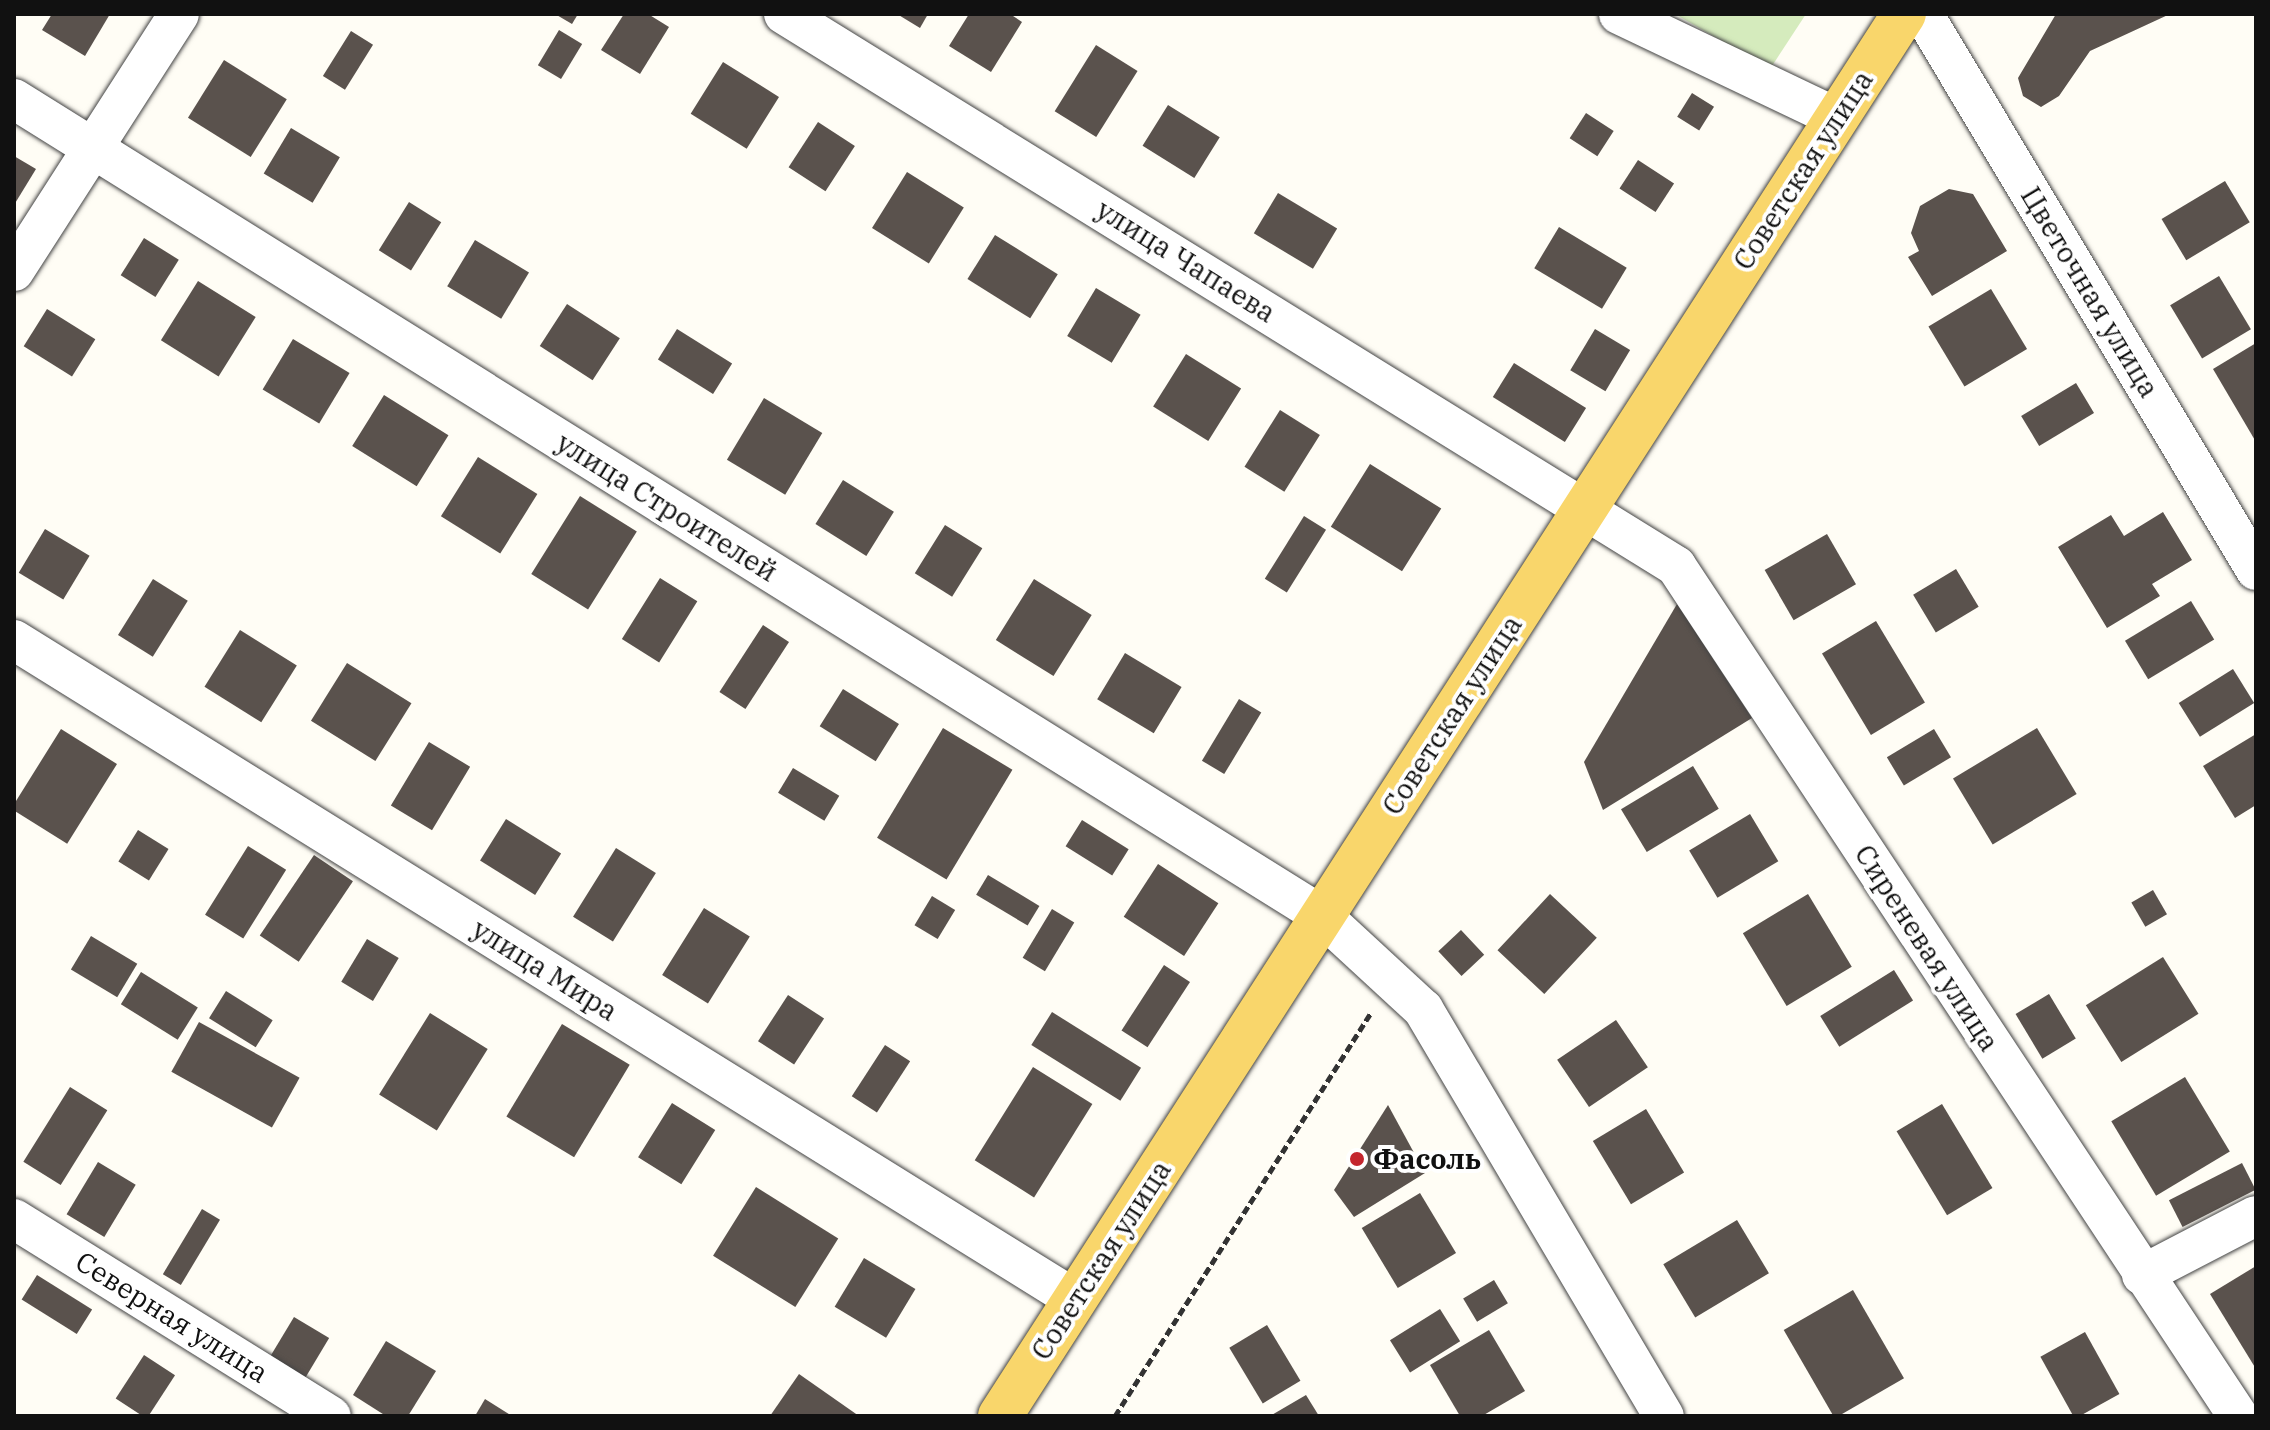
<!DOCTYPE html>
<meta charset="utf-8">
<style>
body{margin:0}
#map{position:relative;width:2270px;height:1430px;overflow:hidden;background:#fffdf5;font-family:"IBM Plex Serif",serif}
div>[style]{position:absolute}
.green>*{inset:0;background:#d5ebbd}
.building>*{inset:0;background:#5a524d;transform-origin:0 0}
.path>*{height:5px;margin-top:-2.5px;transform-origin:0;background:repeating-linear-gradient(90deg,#333 0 8px,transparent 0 12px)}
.roads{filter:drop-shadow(0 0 2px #444) drop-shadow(0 0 2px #444)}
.minor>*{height:40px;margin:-20px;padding:0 20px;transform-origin:20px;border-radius:20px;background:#fff}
.major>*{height:44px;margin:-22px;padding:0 22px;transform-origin:22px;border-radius:22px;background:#f9d66b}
.dots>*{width:22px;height:22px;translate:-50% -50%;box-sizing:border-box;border:4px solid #fff;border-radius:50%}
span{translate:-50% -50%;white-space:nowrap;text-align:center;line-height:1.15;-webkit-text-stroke:8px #fff;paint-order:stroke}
.street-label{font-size:28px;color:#111}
.poi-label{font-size:28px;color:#111;font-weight:700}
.left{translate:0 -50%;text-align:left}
.frame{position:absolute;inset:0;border:16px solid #111;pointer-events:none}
</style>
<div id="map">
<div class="green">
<i style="clip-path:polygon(1675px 14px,1806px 14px,1770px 69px)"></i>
</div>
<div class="building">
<i style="clip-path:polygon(52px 14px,110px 14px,85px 56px,42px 30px)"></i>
<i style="clip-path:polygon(555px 14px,578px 14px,572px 24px)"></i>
<i style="clip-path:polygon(624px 14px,648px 14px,669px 27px,640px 74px,601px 50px)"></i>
<i style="clip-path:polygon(897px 14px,928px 14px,920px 28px)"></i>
<i style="clip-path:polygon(969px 14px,1010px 14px,1022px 22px,991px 72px,949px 46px)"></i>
<i style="clip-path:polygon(2056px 14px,2170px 14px,2090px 51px,2059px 96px,2041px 107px,2023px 96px,2018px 78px)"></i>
<i style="left:559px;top:30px;width:27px;height:41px;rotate:31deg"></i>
<i style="left:351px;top:31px;width:26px;height:53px;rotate:32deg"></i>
<i style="left:1096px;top:45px;width:49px;height:78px;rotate:32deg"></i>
<i style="left:224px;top:60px;width:74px;height:68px;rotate:32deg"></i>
<i style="left:723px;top:62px;width:66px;height:61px;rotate:32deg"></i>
<i style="left:1692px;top:93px;width:26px;height:28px;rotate:32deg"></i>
<i style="left:1168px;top:105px;width:61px;height:48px;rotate:32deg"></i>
<i style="left:1586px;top:113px;width:33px;height:30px;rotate:33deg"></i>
<i style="left:818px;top:122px;width:44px;height:54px;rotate:33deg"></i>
<i style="left:291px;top:128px;width:57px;height:53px;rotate:31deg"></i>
<i style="clip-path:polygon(14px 156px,36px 169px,14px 205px)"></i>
<i style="left:1638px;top:160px;width:43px;height:34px;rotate:33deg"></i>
<i style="left:907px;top:172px;width:67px;height:66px;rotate:32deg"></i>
<i style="left:2225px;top:181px;width:48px;height:74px;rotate:59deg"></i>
<i style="clip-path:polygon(1949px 189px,1973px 194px,2007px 251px,1932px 296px,1908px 257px,1919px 251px,1911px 233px,1920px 206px)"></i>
<i style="left:1278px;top:193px;width:69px;height:47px;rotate:31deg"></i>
<i style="left:409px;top:202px;width:38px;height:57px;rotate:32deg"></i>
<i style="left:1559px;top:227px;width:79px;height:48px;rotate:31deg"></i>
<i style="left:995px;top:235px;width:74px;height:52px;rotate:32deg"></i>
<i style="left:144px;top:238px;width:41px;height:44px;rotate:32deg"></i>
<i style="left:475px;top:240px;width:63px;height:54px;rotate:31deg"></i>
<i style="left:2219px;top:276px;width:62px;height:57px;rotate:59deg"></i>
<i style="left:198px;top:281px;width:68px;height:70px;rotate:32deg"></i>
<i style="left:1096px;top:288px;width:52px;height:56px;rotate:31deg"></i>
<i style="left:1991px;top:289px;width:70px;height:73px;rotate:59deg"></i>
<i style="left:567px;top:304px;width:63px;height:50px;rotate:33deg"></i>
<i style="left:47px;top:309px;width:57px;height:44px;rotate:32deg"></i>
<i style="left:677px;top:329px;width:65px;height:36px;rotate:32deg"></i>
<i style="left:1595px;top:329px;width:41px;height:48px;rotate:31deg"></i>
<i style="left:293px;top:339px;width:66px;height:59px;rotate:31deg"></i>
<i style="clip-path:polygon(2256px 343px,2256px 442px,2213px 369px)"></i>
<i style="left:1186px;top:354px;width:65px;height:62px;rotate:32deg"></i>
<i style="left:1514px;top:363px;width:85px;height:40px;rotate:32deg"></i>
<i style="left:2076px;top:383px;width:35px;height:64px;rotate:59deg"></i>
<i style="left:384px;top:395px;width:76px;height:60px;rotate:32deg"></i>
<i style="left:764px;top:398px;width:68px;height:72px;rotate:31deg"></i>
<i style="left:1280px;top:410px;width:47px;height:67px;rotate:32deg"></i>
<i style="left:478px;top:457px;width:70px;height:70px;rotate:32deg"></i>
<i style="left:1370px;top:464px;width:84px;height:74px;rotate:32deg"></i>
<i style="left:843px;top:480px;width:60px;height:52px;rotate:32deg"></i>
<i style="left:580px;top:496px;width:67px;height:92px;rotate:32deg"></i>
<i style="clip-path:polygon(2163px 512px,2192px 560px,2152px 584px,2160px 596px,2107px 628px,2058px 547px,2111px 515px,2124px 536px)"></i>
<i style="left:1304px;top:516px;width:26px;height:74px;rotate:32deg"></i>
<i style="left:945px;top:525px;width:44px;height:57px;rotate:32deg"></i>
<i style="left:45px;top:529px;width:52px;height:51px;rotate:31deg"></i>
<i style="left:1827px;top:534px;width:58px;height:72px;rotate:60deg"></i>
<i style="left:1956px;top:569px;width:44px;height:50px;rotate:59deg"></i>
<i style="left:660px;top:578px;width:44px;height:72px;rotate:32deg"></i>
<i style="left:153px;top:579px;width:41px;height:66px;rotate:32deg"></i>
<i style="left:1034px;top:579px;width:68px;height:72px;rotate:32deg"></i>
<i style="left:2191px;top:601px;width:45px;height:77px;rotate:59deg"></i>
<i style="clip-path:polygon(1677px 604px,1752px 718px,1603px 810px,1584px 762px)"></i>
<i style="left:1876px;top:621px;width:95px;height:63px;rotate:59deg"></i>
<i style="left:763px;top:625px;width:31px;height:80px;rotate:33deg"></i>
<i style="left:240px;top:630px;width:67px;height:67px;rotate:32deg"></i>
<i style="left:1125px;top:653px;width:66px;height:54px;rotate:31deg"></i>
<i style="left:347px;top:663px;width:76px;height:68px;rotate:32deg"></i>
<i style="left:2233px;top:669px;width:40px;height:64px;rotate:58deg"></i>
<i style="left:843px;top:689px;width:66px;height:44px;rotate:32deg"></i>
<i style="left:1239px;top:699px;width:26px;height:72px;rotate:31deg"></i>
<i style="left:943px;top:728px;width:81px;height:128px;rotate:31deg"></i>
<i style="left:2037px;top:728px;width:77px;height:98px;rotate:59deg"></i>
<i style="left:61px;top:729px;width:66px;height:94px;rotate:32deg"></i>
<i style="left:1934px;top:729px;width:33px;height:55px;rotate:59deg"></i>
<i style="clip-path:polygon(2256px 734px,2256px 805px,2235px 818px,2203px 766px)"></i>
<i style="left:429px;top:742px;width:48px;height:74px;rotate:31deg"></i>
<i style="left:1693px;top:766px;width:50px;height:84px;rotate:59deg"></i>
<i style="left:793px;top:768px;width:54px;height:29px;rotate:31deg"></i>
<i style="left:1750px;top:814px;width:55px;height:71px;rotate:59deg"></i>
<i style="left:506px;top:819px;width:65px;height:49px;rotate:32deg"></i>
<i style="left:1082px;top:820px;width:55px;height:31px;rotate:32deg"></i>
<i style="left:138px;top:830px;width:36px;height:37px;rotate:32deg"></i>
<i style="left:248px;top:846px;width:45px;height:81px;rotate:32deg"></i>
<i style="left:616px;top:848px;width:47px;height:81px;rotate:32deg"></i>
<i style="left:314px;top:855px;width:47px;height:97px;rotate:34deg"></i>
<i style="left:1158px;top:864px;width:72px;height:63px;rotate:33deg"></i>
<i style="left:988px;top:875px;width:60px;height:23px;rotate:31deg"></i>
<i style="left:2153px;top:890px;width:28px;height:25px;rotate:60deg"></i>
<i style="left:1550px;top:894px;width:64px;height:77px;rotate:43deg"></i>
<i style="left:1808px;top:894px;width:85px;height:76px;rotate:59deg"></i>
<i style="left:932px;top:896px;width:27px;height:34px;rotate:31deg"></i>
<i style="left:704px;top:908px;width:54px;height:79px;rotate:32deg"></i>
<i style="left:1052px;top:909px;width:26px;height:57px;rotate:31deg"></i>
<i style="left:1461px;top:930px;width:34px;height:31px;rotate:47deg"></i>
<i style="left:91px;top:936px;width:54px;height:39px;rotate:31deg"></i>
<i style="left:367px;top:939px;width:37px;height:50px;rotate:31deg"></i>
<i style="left:2163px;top:957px;width:67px;height:91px;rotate:58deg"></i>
<i style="left:1164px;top:965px;width:31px;height:78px;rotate:33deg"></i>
<i style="left:1894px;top:970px;width:36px;height:87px;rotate:58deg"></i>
<i style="left:141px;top:972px;width:67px;height:38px;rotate:32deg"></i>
<i style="left:226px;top:991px;width:55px;height:32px;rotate:32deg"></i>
<i style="left:2049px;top:994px;width:52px;height:39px;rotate:59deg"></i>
<i style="left:788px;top:995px;width:43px;height:55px;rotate:33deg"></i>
<i style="left:1052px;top:1012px;width:105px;height:39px;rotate:32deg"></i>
<i style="left:430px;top:1013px;width:68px;height:96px;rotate:32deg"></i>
<i style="left:1616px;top:1020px;width:57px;height:71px;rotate:56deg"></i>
<i style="left:199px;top:1022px;width:115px;height:57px;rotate:29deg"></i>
<i style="left:562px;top:1024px;width:79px;height:108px;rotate:31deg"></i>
<i style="left:885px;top:1045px;width:30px;height:61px;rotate:33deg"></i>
<i style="left:1033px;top:1067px;width:70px;height:110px;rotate:32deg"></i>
<i style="left:2185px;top:1077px;width:87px;height:86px;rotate:59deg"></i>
<i style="left:70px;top:1087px;width:44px;height:88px;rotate:32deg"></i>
<i style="left:672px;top:1103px;width:51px;height:64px;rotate:32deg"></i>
<i style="left:1942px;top:1104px;width:98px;height:53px;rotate:59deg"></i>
<i style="clip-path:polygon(1388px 1105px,1425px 1173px,1354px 1217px,1334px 1190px)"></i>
<i style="left:1646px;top:1109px;width:74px;height:62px;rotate:59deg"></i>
<i style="left:98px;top:1162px;width:44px;height:61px;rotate:31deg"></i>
<i style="left:2242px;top:1163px;width:30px;height:82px;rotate:63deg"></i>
<i style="left:756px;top:1187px;width:97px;height:81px;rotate:32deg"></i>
<i style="left:1420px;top:1193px;width:70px;height:68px;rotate:59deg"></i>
<i style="left:202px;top:1209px;width:21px;height:76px;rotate:31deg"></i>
<i style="left:1737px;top:1220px;width:62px;height:86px;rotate:59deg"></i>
<i style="left:864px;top:1258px;width:60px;height:57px;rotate:31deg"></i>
<i style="clip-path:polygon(2256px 1266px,2256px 1369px,2210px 1294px)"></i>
<i style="left:37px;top:1275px;width:65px;height:29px;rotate:32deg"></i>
<i style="left:1494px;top:1280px;width:27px;height:36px;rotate:59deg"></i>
<i style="left:1853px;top:1290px;width:102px;height:80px;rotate:60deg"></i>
<i style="left:1440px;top:1309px;width:38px;height:59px;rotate:58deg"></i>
<i style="left:294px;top:1317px;width:41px;height:50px;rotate:31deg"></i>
<i style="left:1267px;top:1325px;width:65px;height:44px;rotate:59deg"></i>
<i style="clip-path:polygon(1489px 1330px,1525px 1391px,1482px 1416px,1460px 1416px,1430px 1365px)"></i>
<i style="left:2085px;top:1332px;width:71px;height:51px;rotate:61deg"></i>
<i style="clip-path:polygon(386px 1341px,436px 1371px,408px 1416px,386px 1416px,353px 1395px)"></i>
<i style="left:144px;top:1355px;width:37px;height:52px;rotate:33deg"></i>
<i style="clip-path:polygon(799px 1374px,859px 1416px,770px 1416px)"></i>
<i style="clip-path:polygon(1306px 1395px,1319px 1416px,1270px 1416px)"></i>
<i style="clip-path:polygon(485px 1399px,512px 1416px,475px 1416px)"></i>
</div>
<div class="path">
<i style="left:1115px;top:1416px;width:478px;rotate:-57.6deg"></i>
</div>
<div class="roads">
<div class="minor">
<i style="left:784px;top:14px;width:1049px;rotate:31.75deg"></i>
<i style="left:1676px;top:566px;width:1019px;rotate:56.53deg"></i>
<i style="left:1619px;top:14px;width:239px;rotate:25.5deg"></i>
<i style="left:1923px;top:14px;width:648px;rotate:59.08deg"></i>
<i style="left:14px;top:99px;width:1541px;rotate:31.98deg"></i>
<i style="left:1321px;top:915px;width:139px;rotate:42.7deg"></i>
<i style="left:1423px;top:1009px;width:473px;rotate:59.4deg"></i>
<i style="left:14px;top:271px;width:305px;rotate:-57.3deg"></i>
<i style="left:14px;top:640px;width:1250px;rotate:31.86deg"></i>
<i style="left:14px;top:1219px;width:373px;rotate:31.9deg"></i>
<i style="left:2142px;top:1275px;width:128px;rotate:-27.4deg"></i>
</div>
<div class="major">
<i style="left:1000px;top:1416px;width:1668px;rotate:-57.19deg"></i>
</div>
</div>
<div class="dots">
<i style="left:1357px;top:1159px;background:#c4262e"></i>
</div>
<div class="street-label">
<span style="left:1803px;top:170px;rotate:-57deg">Советская улица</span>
<span style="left:1186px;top:261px;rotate:32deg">улица Чапаева</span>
<span style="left:2090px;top:292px;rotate:59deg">Цветочная улица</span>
<span style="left:667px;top:507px;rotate:32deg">улица Строителей</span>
<span style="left:1452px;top:715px;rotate:-57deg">Советская улица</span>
<span style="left:1927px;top:948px;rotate:57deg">Сиреневая улица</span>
<span style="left:545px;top:970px;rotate:32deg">улица Мира</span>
<span style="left:1101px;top:1260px;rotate:-57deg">Советская улица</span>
<span style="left:172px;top:1317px;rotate:32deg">Северная улица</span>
</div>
<div class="poi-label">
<span class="left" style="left:1373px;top:1159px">Фасоль</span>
</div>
<div class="frame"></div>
</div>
